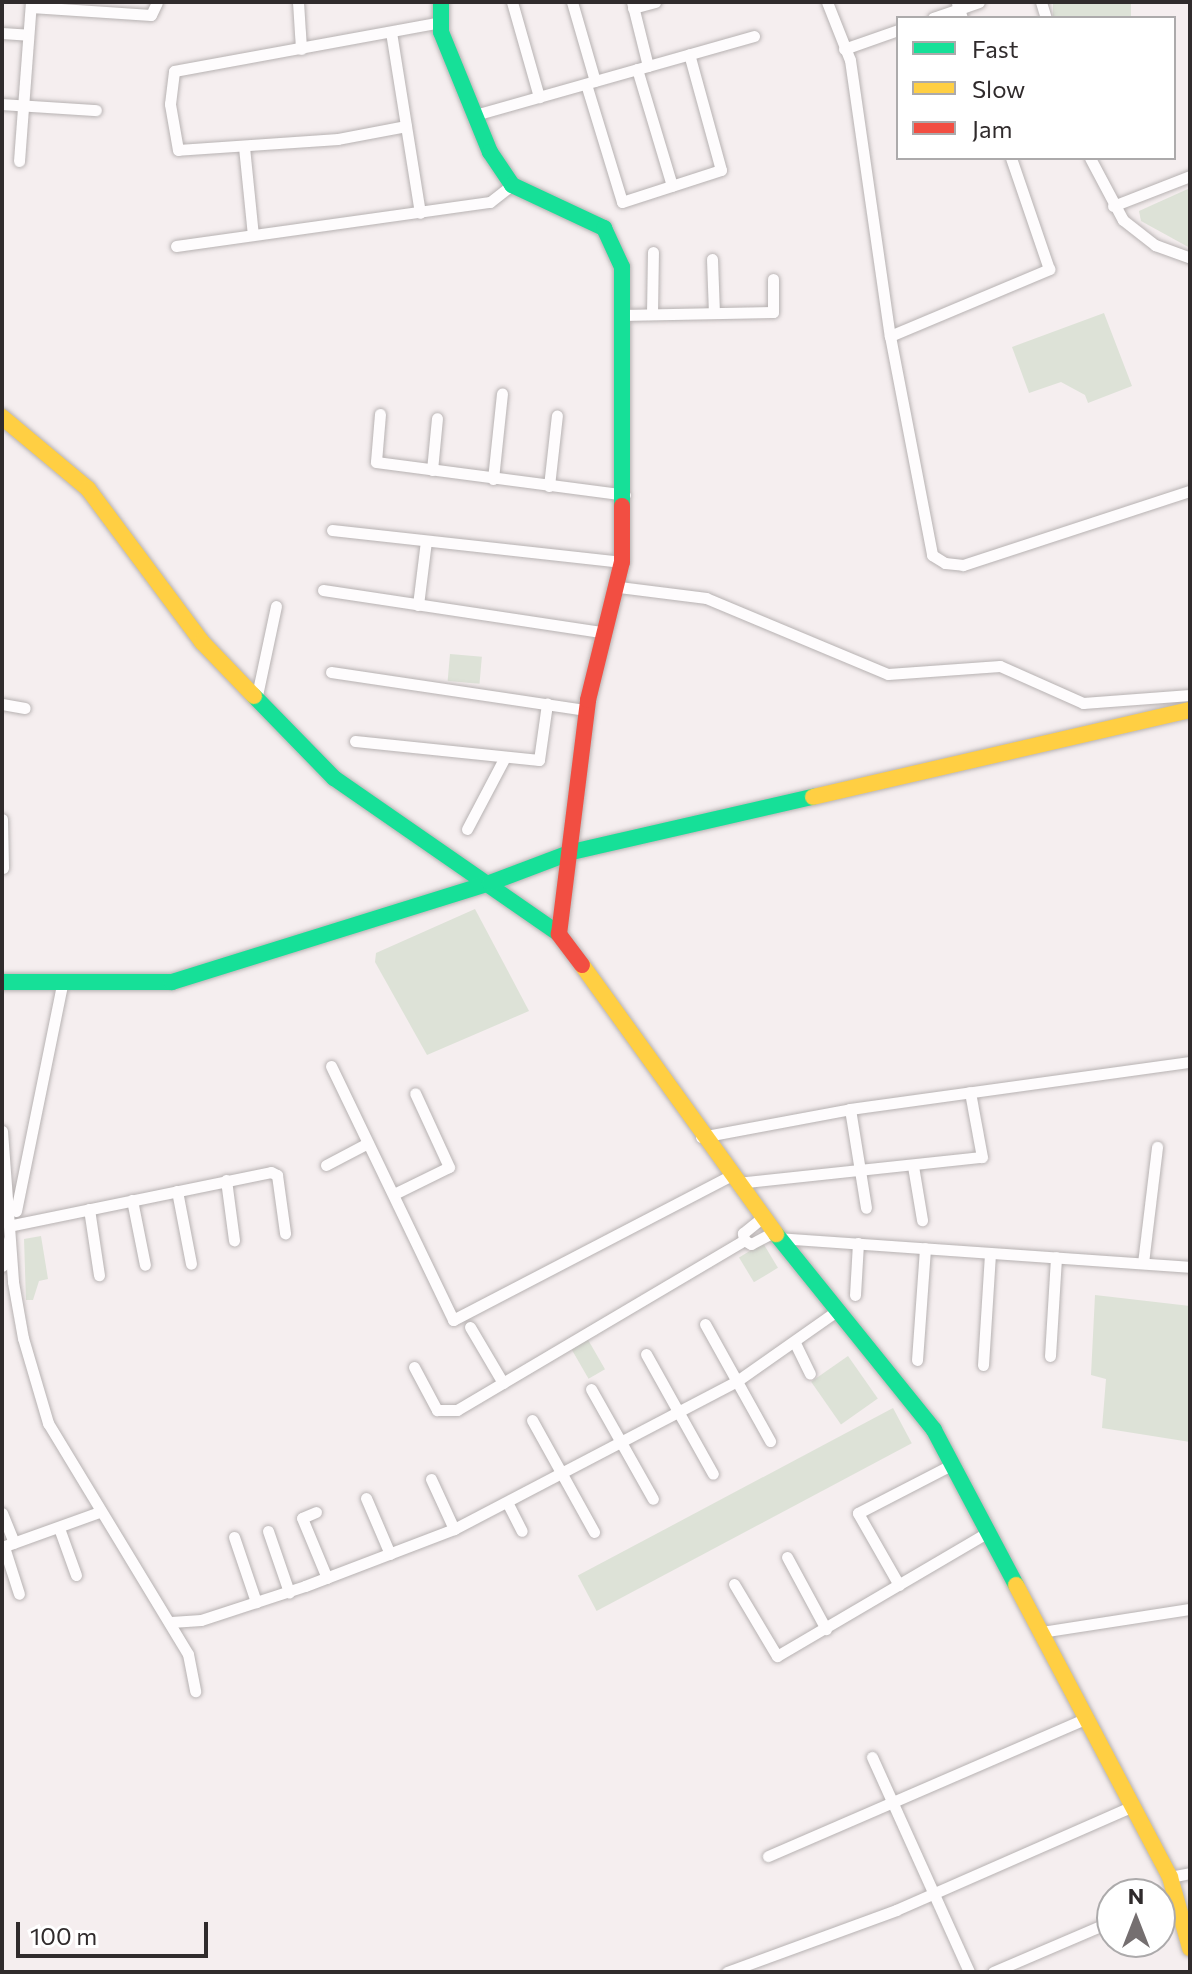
<!DOCTYPE html>
<style>
body{margin:0}
#map{position:relative;width:1192px;height:1974px;overflow:hidden;background:#f5eeef;font-family:Commissioner,sans-serif}
div>[style]{position:absolute}
.green>*{inset:0;background:#dde2d7;transform-origin:0 0}
.roads{filter:drop-shadow(0 0 2px #b7b2b2) drop-shadow(0 0 2px #b7b2b2)}
.street>*{height:11px;margin:-5.5px;padding:0 5.5px;transform-origin:5.5px;border-radius:5.5px;background:#fefcfd}
.fast>*{height:16px;margin:-8px;padding:0 8px;transform-origin:8px;border-radius:8px;background:#16e098}
.slow>*{height:16px;margin:-8px;padding:0 8px;transform-origin:8px;border-radius:8px;background:#ffcf43}
.jam>*{height:16px;margin:-8px;padding:0 8px;transform-origin:8px;border-radius:8px;background:#f24e42}
span{translate:-50% -50%;white-space:nowrap;text-align:center;line-height:1.15;-webkit-text-stroke:6px #fff;paint-order:stroke}
.frame{position:absolute;inset:0;border:4px solid #302b2c;pointer-events:none}
.legend{position:absolute;left:896px;top:16px;width:280px;height:144px;box-sizing:border-box;background:#fff;border:2px solid #acaaab;margin:0;padding:10px 14px;list-style:none;font-size:24px;color:#302b2c}
.legend li{display:flex;align-items:center;gap:16px;height:40px}
.legend b{width:40px;border:2px solid #acaaab}
.north{position:absolute;left:1096px;top:1878px;width:80px;height:80px;box-sizing:border-box;background:#fff;border:2px solid #acaaab;border-radius:50%;rotate:0deg;font-size:22px;font-weight:700;line-height:32px;text-align:center;color:#302b2c}
.north::after{content:'';display:block;margin:auto;width:28px;height:36px;background:#756f70;clip-path:polygon(50% 0,100% 100%,50% 72%,0 100%)}
.scale{position:absolute;left:16px;top:1922px;width:192px;height:36px;box-sizing:border-box;border:4px solid #302b2c;border-top:0;padding-left:10px;font-size:24px;line-height:28px;white-space:nowrap;color:#302b2c;-webkit-text-stroke:6px #fff;paint-order:stroke}
</style>
<div id="map">
<div class="green">
<i style="left:1053px;top:2px;width:78px;height:17px"></i>
<i style="clip-path:polygon(1190px 188px,1190px 248px,1141px 221px,1139px 211px)"></i>
<i style="clip-path:polygon(1104px 313px,1132px 386px,1088px 403px,1085px 395px,1061px 382px,1029px 393px,1012px 347px)"></i>
<i style="left:450px;top:654px;width:32px;height:27px;rotate:5deg"></i>
<i style="clip-path:polygon(475px 909px,529px 1011px,427px 1055px,375px 962px,376px 953px)"></i>
<i style="clip-path:polygon(41px 1236px,48px 1279px,39px 1281px,33px 1300px,26px 1300px,24px 1239px)"></i>
<i style="left:763px;top:1243px;width:29px;height:28px;rotate:59deg"></i>
<i style="clip-path:polygon(1095px 1295px,1190px 1306px,1190px 1442px,1102px 1428px,1106px 1379px,1091px 1375px)"></i>
<i style="left:587px;top:1338px;width:36px;height:19px;rotate:60deg"></i>
<i style="left:848px;top:1356px;width:52px;height:45px;rotate:55deg"></i>
<i style="left:893px;top:1408px;width:40px;height:357px;rotate:62deg"></i>
</div>
<div class="roads">
<div class="street">
<i style="left:298px;top:2px;width:47px;rotate:86.3deg"></i>
<i style="left:512px;top:2px;width:99px;rotate:74.1deg"></i>
<i style="left:572px;top:2px;width:82px;rotate:73.8deg"></i>
<i style="left:632px;top:2px;width:66px;rotate:76deg"></i>
<i style="left:827px;top:2px;width:62px;rotate:68.4deg"></i>
<i style="left:850px;top:60px;width:279px;rotate:81.8deg"></i>
<i style="left:890px;top:336px;width:173px;rotate:-22.8deg"></i>
<i style="left:1049px;top:269px;width:117px;rotate:-108.9deg"></i>
<i style="left:1041px;top:2px;width:17px;rotate:73deg"></i>
<i style="left:957px;top:3px;width:6px;rotate:72deg"></i>
<i style="left:959px;top:9px;width:21px;rotate:-19deg"></i>
<i style="left:31px;top:7px;width:120px;rotate:3.8deg"></i>
<i style="left:151px;top:15px;width:14px;rotate:-65deg"></i>
<i style="left:633px;top:8px;width:23px;rotate:-15deg"></i>
<i style="left:933px;top:18px;width:28px;rotate:-19deg"></i>
<i style="left:959px;top:9px;width:9px;rotate:72deg"></i>
<i style="left:391px;top:32px;width:183px;rotate:80.9deg"></i>
<i style="left:2px;top:33px;width:26px;rotate:4deg"></i>
<i style="left:844px;top:49px;width:57px;rotate:-19.4deg"></i>
<i style="left:637px;top:69px;width:122px;rotate:73.3deg"></i>
<i style="left:586px;top:84px;width:123px;rotate:73deg"></i>
<i style="left:622px;top:202px;width:104px;rotate:-17.9deg"></i>
<i style="left:721px;top:170px;width:120px;rotate:-105.4deg"></i>
<i style="left:2px;top:104px;width:94px;rotate:3.7deg"></i>
<i style="left:475px;top:115px;width:290px;rotate:-15.8deg"></i>
<i style="left:406px;top:126px;width:69px;rotate:169.2deg"></i>
<i style="left:338px;top:139px;width:160px;rotate:176.1deg"></i>
<i style="left:178px;top:150px;width:47px;rotate:-99.9deg"></i>
<i style="left:170px;top:104px;width:33px;rotate:-83deg"></i>
<i style="left:174px;top:71px;width:271px;rotate:-10.4deg"></i>
<i style="left:244px;top:147px;width:88px;rotate:84.2deg"></i>
<i style="left:1090px;top:158px;width:70px;rotate:62deg"></i>
<i style="left:1123px;top:220px;width:41px;rotate:38deg"></i>
<i style="left:1155px;top:245px;width:37px;rotate:20deg"></i>
<i style="left:19px;top:161px;width:159px;rotate:-85.7deg"></i>
<i style="left:1113px;top:206px;width:83px;rotate:-21.3deg"></i>
<i style="left:176px;top:246px;width:317px;rotate:-8deg"></i>
<i style="left:490px;top:202px;width:28px;rotate:-38deg"></i>
<i style="left:712px;top:259px;width:54px;rotate:87.9deg"></i>
<i style="left:652px;top:314px;width:62px;rotate:-89.1deg"></i>
<i style="left:622px;top:315px;width:151px;rotate:-1.1deg"></i>
<i style="left:773px;top:312px;width:33px;rotate:-90deg"></i>
<i style="left:890px;top:336px;width:223px;rotate:79.1deg"></i>
<i style="left:932px;top:555px;width:15px;rotate:32deg"></i>
<i style="left:945px;top:563px;width:18px;rotate:6deg"></i>
<i style="left:963px;top:565px;width:239px;rotate:-18.1deg"></i>
<i style="left:380px;top:414px;width:48px;rotate:94.8deg"></i>
<i style="left:376px;top:462px;width:251px;rotate:7.5deg"></i>
<i style="left:432px;top:470px;width:52px;rotate:-84.5deg"></i>
<i style="left:493px;top:479px;width:86px;rotate:-84deg"></i>
<i style="left:549px;top:486px;width:71px;rotate:-83.6deg"></i>
<i style="left:332px;top:530px;width:292px;rotate:6.3deg"></i>
<i style="left:619px;top:587px;width:88px;rotate:7.2deg"></i>
<i style="left:706px;top:598px;width:197px;rotate:22.7deg"></i>
<i style="left:888px;top:674px;width:112px;rotate:-4.1deg"></i>
<i style="left:1000px;top:666px;width:91px;rotate:24deg"></i>
<i style="left:1083px;top:703px;width:107px;rotate:-4.3deg"></i>
<i style="left:323px;top:590px;width:286px;rotate:8.6deg"></i>
<i style="left:418px;top:605px;width:64px;rotate:-82.9deg"></i>
<i style="left:331px;top:672px;width:258px;rotate:8.5deg"></i>
<i style="left:256px;top:700px;width:96px;rotate:-78deg"></i>
<i style="left:2px;top:704px;width:23px;rotate:10deg"></i>
<i style="left:355px;top:741px;width:185px;rotate:5.9deg"></i>
<i style="left:539px;top:760px;width:57px;rotate:-81.9deg"></i>
<i style="left:2px;top:819px;width:49px;rotate:88.8deg"></i>
<i style="left:467px;top:829px;width:81px;rotate:-62.2deg"></i>
<i style="left:331px;top:1066px;width:282px;rotate:64.3deg"></i>
<i style="left:453px;top:1320px;width:314px;rotate:-27.5deg"></i>
<i style="left:850px;top:1109px;width:100px;rotate:80.8deg"></i>
<i style="left:2px;top:1131px;width:151px;rotate:85.8deg"></i>
<i style="left:13px;top:1282px;width:57px;rotate:79.9deg"></i>
<i style="left:23px;top:1338px;width:89px;rotate:73.6deg"></i>
<i style="left:48px;top:1423px;width:270px;rotate:58.8deg"></i>
<i style="left:188px;top:1654px;width:38px;rotate:79deg"></i>
<i style="left:701px;top:1137px;width:152px;rotate:-10.6deg"></i>
<i style="left:850px;top:1109px;width:343px;rotate:-7.9deg"></i>
<i style="left:326px;top:1165px;width:47px;rotate:-27.6deg"></i>
<i style="left:913px;top:1166px;width:55px;rotate:80.5deg"></i>
<i style="left:226px;top:1180px;width:61px;rotate:82.4deg"></i>
<i style="left:737px;top:1183px;width:246px;rotate:-6.1deg"></i>
<i style="left:982px;top:1157px;width:66px;rotate:-100.5deg"></i>
<i style="left:177px;top:1191px;width:74px;rotate:79.1deg"></i>
<i style="left:394px;top:1194px;width:61px;rotate:-26.1deg"></i>
<i style="left:449px;top:1167px;width:81px;rotate:-114.7deg"></i>
<i style="left:132px;top:1200px;width:66px;rotate:78.7deg"></i>
<i style="left:89px;top:1209px;width:67px;rotate:81.4deg"></i>
<i style="left:16px;top:1211px;width:232px;rotate:-78.5deg"></i>
<i style="left:763px;top:1217px;width:26px;rotate:141deg"></i>
<i style="left:743px;top:1233px;width:7px;rotate:82deg"></i>
<i style="left:744px;top:1240px;width:8px;rotate:30deg"></i>
<i style="left:751px;top:1244px;width:26px;rotate:-28deg"></i>
<i style="left:13px;top:1225px;width:263px;rotate:-11.6deg"></i>
<i style="left:271px;top:1172px;width:7px;rotate:27deg"></i>
<i style="left:277px;top:1175px;width:59px;rotate:82.1deg"></i>
<i style="left:778px;top:1238px;width:413px;rotate:4deg"></i>
<i style="left:1143px;top:1263px;width:117px;rotate:-83.1deg"></i>
<i style="left:2px;top:1266px;width:28px;rotate:-75deg"></i>
<i style="left:855px;top:1295px;width:52px;rotate:-86.7deg"></i>
<i style="left:705px;top:1324px;width:134px;rotate:60.9deg"></i>
<i style="left:470px;top:1327px;width:65px;rotate:59.5deg"></i>
<i style="left:795px;top:1343px;width:34px;rotate:64deg"></i>
<i style="left:646px;top:1354px;width:137px;rotate:60.8deg"></i>
<i style="left:1050px;top:1356px;width:99px;rotate:-86.5deg"></i>
<i style="left:917px;top:1360px;width:112px;rotate:-85.9deg"></i>
<i style="left:983px;top:1365px;width:112px;rotate:-86.4deg"></i>
<i style="left:414px;top:1367px;width:49px;rotate:61.9deg"></i>
<i style="left:437px;top:1410px;width:20px"></i>
<i style="left:457px;top:1410px;width:334px;rotate:-30.6deg"></i>
<i style="left:591px;top:1389px;width:126px;rotate:60.6deg"></i>
<i style="left:532px;top:1420px;width:128px;rotate:61deg"></i>
<i style="left:431px;top:1479px;width:55px;rotate:65.3deg"></i>
<i style="left:366px;top:1498px;width:61px;rotate:66.8deg"></i>
<i style="left:508px;top:1504px;width:30px;rotate:63deg"></i>
<i style="left:316px;top:1512px;width:15px;rotate:157deg"></i>
<i style="left:302px;top:1518px;width:65px;rotate:67.4deg"></i>
<i style="left:2px;top:1513px;width:32px;rotate:68deg"></i>
<i style="left:59px;top:1528px;width:50px;rotate:70.1deg"></i>
<i style="left:268px;top:1531px;width:65px;rotate:71deg"></i>
<i style="left:234px;top:1537px;width:69px;rotate:71.3deg"></i>
<i style="left:2px;top:1547px;width:103px;rotate:-19.8deg"></i>
<i style="left:4px;top:1547px;width:49px;rotate:72.3deg"></i>
<i style="left:787px;top:1557px;width:82px;rotate:61.6deg"></i>
<i style="left:734px;top:1584px;width:84px;rotate:59.2deg"></i>
<i style="left:777px;top:1656px;width:243px;rotate:-30.4deg"></i>
<i style="left:899px;top:1585px;width:83px;rotate:-119.7deg"></i>
<i style="left:858px;top:1513px;width:105px;rotate:-27.3deg"></i>
<i style="left:171px;top:1622px;width:30px;rotate:-4deg"></i>
<i style="left:201px;top:1620px;width:109px;rotate:-18.1deg"></i>
<i style="left:305px;top:1586px;width:160px;rotate:-20.9deg"></i>
<i style="left:454px;top:1529px;width:319px;rotate:-27.6deg"></i>
<i style="left:737px;top:1381px;width:120px;rotate:-35.1deg"></i>
<i style="left:1041px;top:1632px;width:151px;rotate:-8.8deg"></i>
<i style="left:872px;top:1757px;width:236px;rotate:65.7deg"></i>
<i style="left:768px;top:1856px;width:348px;rotate:-23.4deg"></i>
<i style="left:1170px;top:1877px;width:20px;rotate:-11deg"></i>
<i style="left:1160px;top:1901px;width:16px;rotate:-22deg"></i>
<i style="left:727px;top:1972px;width:180px;rotate:-20.1deg"></i>
<i style="left:896px;top:1910px;width:259px;rotate:-23.7deg"></i>
<i style="left:993px;top:1972px;width:129px;rotate:-23.2deg"></i>
</div>
<div class="fast">
<i style="left:441px;top:2px;width:30px;rotate:90deg"></i>
<i style="left:441px;top:32px;width:130px;rotate:67.8deg"></i>
<i style="left:490px;top:152px;width:40px;rotate:56deg"></i>
<i style="left:512px;top:185px;width:102px;rotate:25.1deg"></i>
<i style="left:604px;top:228px;width:43px;rotate:65.2deg"></i>
<i style="left:622px;top:267px;width:239px;rotate:90deg"></i>
<i style="left:254px;top:696px;width:115px;rotate:45.7deg"></i>
<i style="left:334px;top:778px;width:274px;rotate:34.7deg"></i>
<i style="left:2px;top:982px;width:170px"></i>
<i style="left:172px;top:982px;width:333px;rotate:-17.3deg"></i>
<i style="left:490px;top:883px;width:88px;rotate:-20.7deg"></i>
<i style="left:572px;top:852px;width:247px;rotate:-12.9deg"></i>
<i style="left:776px;top:1234px;width:252px;rotate:51.1deg"></i>
<i style="left:934px;top:1430px;width:175px;rotate:62.1deg"></i>
</div>
<div class="slow">
<i style="left:2px;top:417px;width:112px;rotate:39.9deg"></i>
<i style="left:88px;top:489px;width:191px;rotate:53.3deg"></i>
<i style="left:202px;top:642px;width:75px;rotate:46.1deg"></i>
<i style="left:813px;top:797px;width:387px;rotate:-13deg"></i>
<i style="left:582px;top:965px;width:332px;rotate:54.2deg"></i>
<i style="left:1016px;top:1585px;width:330px;rotate:62.2deg"></i>
<i style="left:1170px;top:1877px;width:74px;rotate:74.3deg"></i>
</div>
<div class="jam">
<i style="left:582px;top:965px;width:39px;rotate:-127deg"></i>
<i style="left:559px;top:934px;width:236px;rotate:-82.9deg"></i>
<i style="left:588px;top:700px;width:142px;rotate:-76.2deg"></i>
<i style="left:622px;top:562px;width:56px;rotate:-90deg"></i>
</div>
</div>
<div class="frame"></div>
<ul class="legend">
<li><b style="height:10px;background:#16e098"></b>Fast</li>
<li><b style="height:10px;background:#ffcf43"></b>Slow</li>
<li><b style="height:10px;background:#f24e42"></b>Jam</li>
</ul>
<div class="north">N</div>
<div class="scale">100 m</div>
</div>
